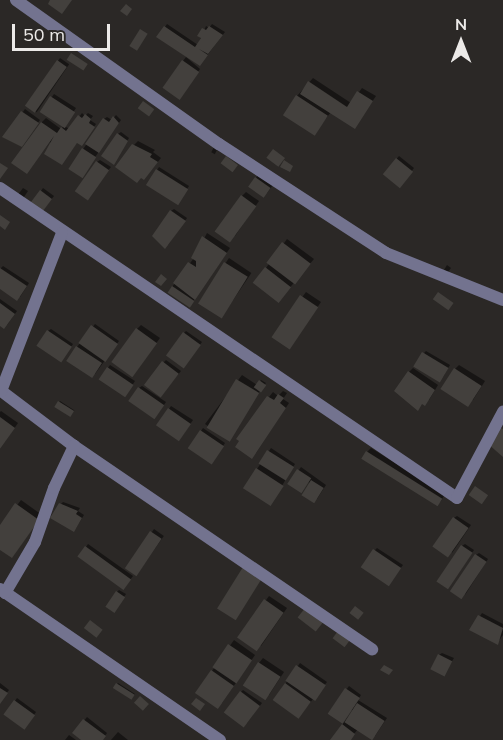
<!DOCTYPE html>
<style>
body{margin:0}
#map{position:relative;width:503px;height:740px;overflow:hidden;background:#2b2826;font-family:Mulish,sans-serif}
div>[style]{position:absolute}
.shadow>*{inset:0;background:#0007;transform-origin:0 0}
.building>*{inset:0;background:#43403d;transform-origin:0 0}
.street>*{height:12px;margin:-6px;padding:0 6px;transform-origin:6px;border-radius:6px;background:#73738f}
span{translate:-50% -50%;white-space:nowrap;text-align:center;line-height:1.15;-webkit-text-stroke:4.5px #2b2826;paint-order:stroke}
.north{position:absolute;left:431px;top:12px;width:60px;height:60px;-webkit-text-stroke:4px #2b2826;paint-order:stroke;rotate:0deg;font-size:16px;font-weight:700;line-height:24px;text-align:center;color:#eceae8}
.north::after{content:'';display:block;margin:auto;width:21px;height:27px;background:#eceae8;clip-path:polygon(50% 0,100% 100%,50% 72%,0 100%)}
.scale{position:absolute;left:12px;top:24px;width:98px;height:27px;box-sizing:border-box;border:3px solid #eceae8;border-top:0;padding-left:8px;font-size:18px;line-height:21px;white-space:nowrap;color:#eceae8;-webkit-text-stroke:4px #2b2826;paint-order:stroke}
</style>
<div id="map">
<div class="shadow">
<i style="clip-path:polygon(167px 24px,198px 45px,206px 26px,209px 28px,212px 24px,225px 32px,202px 62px,165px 27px)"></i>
<i style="clip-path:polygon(186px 57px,200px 69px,181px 95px,183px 61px)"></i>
<i style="left:60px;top:58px;width:11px;height:58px;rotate:34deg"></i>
<i style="clip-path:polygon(313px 78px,351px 103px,362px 88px,376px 96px,355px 127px,331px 112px,314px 134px,297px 96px)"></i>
<i style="clip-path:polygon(54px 94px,76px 108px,64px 126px,70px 129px,82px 113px,85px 116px,88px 113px,93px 116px,90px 120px,96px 124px,84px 141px,78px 141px,62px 164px,50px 142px,27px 172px,13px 163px,42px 122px,46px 118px,61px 129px,64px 126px,42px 111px)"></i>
<i style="clip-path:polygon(25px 109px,40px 120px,24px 142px,5px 137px)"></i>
<i style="clip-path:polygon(116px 115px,121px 120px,84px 173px,70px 168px,104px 119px,107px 117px,112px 120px)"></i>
<i style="clip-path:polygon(121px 132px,129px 138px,114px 163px,118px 134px)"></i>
<i style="clip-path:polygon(138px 141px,155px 150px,153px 152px,161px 158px,148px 174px,134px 145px)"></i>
<i style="left:214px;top:147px;width:4px;height:6px;rotate:27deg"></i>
<i style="clip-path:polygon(399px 156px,414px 168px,402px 184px,384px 174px)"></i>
<i style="clip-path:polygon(100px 160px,111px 167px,89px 194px,97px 162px)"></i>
<i style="clip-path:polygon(159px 167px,189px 186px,180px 200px,148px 184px)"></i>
<i style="clip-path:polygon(258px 175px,273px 185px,267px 193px,256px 178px)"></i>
<i style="clip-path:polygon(23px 188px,28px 191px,22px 200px,17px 196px)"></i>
<i style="clip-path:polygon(43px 188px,54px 196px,44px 209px,41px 191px)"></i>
<i style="clip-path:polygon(246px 192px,259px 201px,235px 236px,242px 196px)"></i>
<i style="clip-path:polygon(174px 209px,187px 218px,168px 245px,171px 211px)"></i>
<i style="clip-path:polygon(207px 233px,230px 248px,192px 303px,169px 291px,194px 258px)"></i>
<i style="clip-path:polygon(287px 239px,314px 259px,281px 298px,266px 268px)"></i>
<i style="left:229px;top:258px;width:27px;height:53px;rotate:34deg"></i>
<i style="clip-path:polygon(447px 265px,451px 268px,448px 272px,444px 270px)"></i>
<i style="clip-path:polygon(3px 266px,29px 283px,20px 297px,0 288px,0 269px)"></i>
<i style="clip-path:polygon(306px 292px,321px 302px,293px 343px,273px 336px)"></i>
<i style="clip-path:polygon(0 299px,17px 311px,7px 325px,0 324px)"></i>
<i style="clip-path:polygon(95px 324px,119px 341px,95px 374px,77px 347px)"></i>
<i style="clip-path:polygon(141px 325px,160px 338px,133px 375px,137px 329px)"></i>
<i style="clip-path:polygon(51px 329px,73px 344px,63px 358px,48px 331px)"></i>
<i style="clip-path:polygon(186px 331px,202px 342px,186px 364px,184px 333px)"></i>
<i style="clip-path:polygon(426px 351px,450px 365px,443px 377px,424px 353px)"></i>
<i style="clip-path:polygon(166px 360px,181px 371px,163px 393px,164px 362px)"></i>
<i style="clip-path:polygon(110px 365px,135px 381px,127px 393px,100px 379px)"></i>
<i style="clip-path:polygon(459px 365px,485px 381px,473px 400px,455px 369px)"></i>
<i style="clip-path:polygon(413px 368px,438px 385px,429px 400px,409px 372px)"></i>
<i style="clip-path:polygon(242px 375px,257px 385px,261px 380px,266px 383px,225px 438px,205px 424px)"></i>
<i style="clip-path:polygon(142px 386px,166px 402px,157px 415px,139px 388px)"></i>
<i style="clip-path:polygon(283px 391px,287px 393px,283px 399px,289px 403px,256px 453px,238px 439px,269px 397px,273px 392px,278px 396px)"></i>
<i style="left:60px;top:401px;width:17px;height:7px;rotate:33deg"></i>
<i style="clip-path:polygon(171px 406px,193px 420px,182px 436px,169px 409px)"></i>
<i style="clip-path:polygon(1px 411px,18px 423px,0 449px,0 412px)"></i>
<i style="clip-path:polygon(203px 428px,225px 443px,213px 461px,201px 431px)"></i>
<i style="clip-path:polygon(271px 448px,295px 464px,274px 499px,245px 487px)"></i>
<i style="clip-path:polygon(371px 448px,445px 494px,441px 501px,437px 505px,367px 452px)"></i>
<i style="clip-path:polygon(301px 467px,326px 485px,317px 499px,309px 482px,301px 491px,289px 484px)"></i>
<i style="clip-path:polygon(21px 500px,42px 515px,12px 557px,0 548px,0 528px)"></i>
<i style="clip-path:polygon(63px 502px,80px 508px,78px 511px,84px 515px,76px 528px,61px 504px)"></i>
<i style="clip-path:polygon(457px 516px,471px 525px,452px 553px,454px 518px)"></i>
<i style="left:154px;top:529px;width:12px;height:47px;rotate:35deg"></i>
<i style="clip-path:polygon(88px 544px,133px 576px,126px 585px,86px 547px)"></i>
<i style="clip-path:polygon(465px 544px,474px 550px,450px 585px,462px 546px)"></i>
<i style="clip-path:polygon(377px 548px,403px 565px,391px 581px,375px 550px)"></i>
<i style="clip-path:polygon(479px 553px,488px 559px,465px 595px,476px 555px)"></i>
<i style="clip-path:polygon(119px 590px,126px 594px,116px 608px,117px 592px)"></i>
<i style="clip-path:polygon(269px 596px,287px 608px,261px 646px,239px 638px)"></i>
<i style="clip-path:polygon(482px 613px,503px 624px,503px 635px,497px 643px,471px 630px)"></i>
<i style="clip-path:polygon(234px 640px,255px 655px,222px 703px,212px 671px)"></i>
<i style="clip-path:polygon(442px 653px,454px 658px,444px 674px,439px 655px)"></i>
<i style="clip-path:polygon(263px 658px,284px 672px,269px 695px,259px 663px)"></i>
<i style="clip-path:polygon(300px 663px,327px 682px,300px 715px,274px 700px)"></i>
<i style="clip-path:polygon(0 683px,9px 690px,0 702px)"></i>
<i style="clip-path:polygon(118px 683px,135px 694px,132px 697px,115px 687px)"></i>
<i style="clip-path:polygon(349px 686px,361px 695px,358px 700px,387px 718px,375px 736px,358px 729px,349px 740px,331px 740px,353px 710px,329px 713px)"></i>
<i style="clip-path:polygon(243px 690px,262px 703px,247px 723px,241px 692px)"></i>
<i style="clip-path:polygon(17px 698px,36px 712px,27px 725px,15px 701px)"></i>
<i style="clip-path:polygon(87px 717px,107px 733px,102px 740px,83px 740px,74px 733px)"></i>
<i style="clip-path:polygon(118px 732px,128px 740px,111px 740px)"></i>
<i style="clip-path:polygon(69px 735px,76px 740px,65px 740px)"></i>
</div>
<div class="building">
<i style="clip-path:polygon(50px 0,72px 0,62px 14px,48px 4px)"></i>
<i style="clip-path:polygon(126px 4px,132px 9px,127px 16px,120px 11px)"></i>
<i style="clip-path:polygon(164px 26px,195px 47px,201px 38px,197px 36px,202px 28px,206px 30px,209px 26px,223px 35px,208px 54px,199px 49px,208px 55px,200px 66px,156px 37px)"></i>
<i style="left:140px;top:29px;width:9px;height:20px;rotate:32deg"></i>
<i style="left:71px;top:53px;width:20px;height:8px;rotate:33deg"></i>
<i style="left:57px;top:60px;width:12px;height:56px;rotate:35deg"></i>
<i style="left:182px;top:60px;width:21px;height:34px;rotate:35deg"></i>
<i style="clip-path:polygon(308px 81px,347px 107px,357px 91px,373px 101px,355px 129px,300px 94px)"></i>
<i style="left:296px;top:95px;width:38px;height:24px;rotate:33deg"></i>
<i style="left:50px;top:96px;width:30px;height:19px;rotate:33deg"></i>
<i style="left:143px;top:101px;width:14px;height:9px;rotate:36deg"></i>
<i style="clip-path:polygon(21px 111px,39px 123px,22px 147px,2px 137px)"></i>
<i style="clip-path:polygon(85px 114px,91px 119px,89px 123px,95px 127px,82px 146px,77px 143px,62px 165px,44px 154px,54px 136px,27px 174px,11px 163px,41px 122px,57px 133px,61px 127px,66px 131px,78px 115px,82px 118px)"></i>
<i style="clip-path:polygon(113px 116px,119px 123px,99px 153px,85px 144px,103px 118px,109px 122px)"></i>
<i style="clip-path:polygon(117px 133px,128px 141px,114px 165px,101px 156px)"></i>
<i style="clip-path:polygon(132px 144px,152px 154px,150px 157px,158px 162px,144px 180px,141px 178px,137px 183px,115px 167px)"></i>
<i style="left:82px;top:148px;width:17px;height:25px;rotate:33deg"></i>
<i style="left:273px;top:149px;width:15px;height:11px;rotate:37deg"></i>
<i style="left:226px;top:156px;width:15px;height:9px;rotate:37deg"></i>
<i style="left:396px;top:158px;width:22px;height:21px;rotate:39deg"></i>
<i style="clip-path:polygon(284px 160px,293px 166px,290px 172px,280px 167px)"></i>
<i style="left:96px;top:161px;width:16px;height:37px;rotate:35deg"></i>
<i style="clip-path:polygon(0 163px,8px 168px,0 179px)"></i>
<i style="left:156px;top:169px;width:38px;height:19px;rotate:32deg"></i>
<i style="left:255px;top:177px;width:19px;height:12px;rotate:35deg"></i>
<i style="left:40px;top:190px;width:15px;height:19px;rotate:37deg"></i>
<i style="left:241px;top:195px;width:19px;height:45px;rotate:36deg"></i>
<i style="clip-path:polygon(170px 210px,186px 221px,165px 249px,152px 236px)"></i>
<i style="clip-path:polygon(0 215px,10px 222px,5px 230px,0 226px)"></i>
<i style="clip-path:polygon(202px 236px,227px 253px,195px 300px,173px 283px,188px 262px,196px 267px,196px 261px,191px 258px)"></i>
<i style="left:282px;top:242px;width:36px;height:26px;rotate:37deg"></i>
<i style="left:224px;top:262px;width:28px;height:49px;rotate:32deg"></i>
<i style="left:265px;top:267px;width:33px;height:20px;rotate:38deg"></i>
<i style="clip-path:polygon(0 268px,27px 286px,17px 301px,0 289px)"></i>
<i style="clip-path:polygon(161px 274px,167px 279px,161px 286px,155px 282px)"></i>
<i style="left:172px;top:286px;width:27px;height:8px;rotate:34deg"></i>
<i style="left:438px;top:292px;width:19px;height:9px;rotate:35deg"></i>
<i style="left:300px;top:295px;width:22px;height:51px;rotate:34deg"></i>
<i style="clip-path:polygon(0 303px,15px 314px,4px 329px,0 326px)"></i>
<i style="left:91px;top:325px;width:33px;height:22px;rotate:35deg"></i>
<i style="left:136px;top:328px;width:26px;height:42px;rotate:36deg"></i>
<i style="left:47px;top:330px;width:30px;height:19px;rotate:34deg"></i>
<i style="left:183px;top:332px;width:22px;height:29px;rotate:36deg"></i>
<i style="left:76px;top:346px;width:31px;height:18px;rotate:33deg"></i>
<i style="left:422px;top:352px;width:31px;height:17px;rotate:31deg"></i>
<i style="left:162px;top:361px;width:21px;height:30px;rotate:37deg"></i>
<i style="left:107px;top:367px;width:32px;height:15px;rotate:34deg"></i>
<i style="left:454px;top:368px;width:33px;height:25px;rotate:33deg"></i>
<i style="clip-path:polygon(408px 371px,435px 390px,425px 406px,422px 404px,418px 411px,394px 391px)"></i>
<i style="left:236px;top:379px;width:27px;height:57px;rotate:31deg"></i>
<i style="left:259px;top:380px;width:9px;height:9px;rotate:36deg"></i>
<i style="left:138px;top:387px;width:32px;height:17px;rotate:35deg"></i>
<i style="clip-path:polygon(278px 394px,284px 398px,280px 403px,286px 408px,252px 459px,235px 447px,239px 441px,236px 439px,267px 396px,274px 400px)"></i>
<i style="left:58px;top:401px;width:19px;height:7px;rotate:32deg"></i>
<i style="left:168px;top:408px;width:28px;height:21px;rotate:35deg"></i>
<i style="clip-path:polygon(0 417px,15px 428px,0 449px)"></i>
<i style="clip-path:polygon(499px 427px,503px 429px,503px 457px,487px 443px)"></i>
<i style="left:200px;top:430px;width:29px;height:22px;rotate:34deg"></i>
<i style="left:267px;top:450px;width:32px;height:16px;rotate:32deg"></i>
<i style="left:366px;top:451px;width:90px;height:9px;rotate:32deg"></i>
<i style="left:256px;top:468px;width:33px;height:24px;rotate:33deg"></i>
<i style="left:297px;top:469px;width:17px;height:18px;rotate:33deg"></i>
<i style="left:311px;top:480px;width:15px;height:18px;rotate:32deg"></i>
<i style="left:475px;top:486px;width:16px;height:11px;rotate:35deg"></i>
<i style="clip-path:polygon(15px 503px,39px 520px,12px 558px,0 550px,0 525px)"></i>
<i style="clip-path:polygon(59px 503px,78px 511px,76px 514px,82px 518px,74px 532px,50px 518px)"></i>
<i style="left:453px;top:517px;width:19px;height:36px;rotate:35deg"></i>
<i style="left:150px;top:531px;width:14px;height:45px;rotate:34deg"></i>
<i style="left:461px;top:545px;width:14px;height:44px;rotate:34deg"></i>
<i style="left:85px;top:546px;width:57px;height:13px;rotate:36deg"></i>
<i style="left:373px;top:549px;width:34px;height:22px;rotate:34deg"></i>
<i style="left:475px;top:554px;width:14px;height:45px;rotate:34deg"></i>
<i style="left:243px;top:567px;width:22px;height:49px;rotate:32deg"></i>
<i style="left:116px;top:591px;width:11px;height:19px;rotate:34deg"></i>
<i style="left:264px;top:599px;width:24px;height:47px;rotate:35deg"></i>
<i style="left:355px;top:606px;width:11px;height:9px;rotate:38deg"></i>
<i style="left:305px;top:608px;width:23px;height:12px;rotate:38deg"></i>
<i style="clip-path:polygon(478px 615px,503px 628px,498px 645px,469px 630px)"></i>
<i style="left:90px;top:620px;width:16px;height:10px;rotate:38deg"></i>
<i style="left:338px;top:631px;width:15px;height:9px;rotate:37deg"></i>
<i style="left:228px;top:644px;width:29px;height:28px;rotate:34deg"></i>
<i style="left:438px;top:654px;width:16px;height:17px;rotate:27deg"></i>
<i style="left:258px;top:662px;width:27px;height:28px;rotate:33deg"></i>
<i style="left:296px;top:665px;width:36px;height:19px;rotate:34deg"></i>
<i style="clip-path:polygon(384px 665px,393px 670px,389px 675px,380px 670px)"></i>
<i style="left:211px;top:670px;width:28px;height:28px;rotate:35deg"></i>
<i style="left:116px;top:683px;width:22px;height:6px;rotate:32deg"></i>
<i style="left:285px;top:683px;width:32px;height:21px;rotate:36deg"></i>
<i style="clip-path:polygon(0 688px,8px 693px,0 704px)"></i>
<i style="left:345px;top:688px;width:18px;height:31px;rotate:34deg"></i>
<i style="left:240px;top:691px;width:25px;height:27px;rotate:37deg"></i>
<i style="left:140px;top:696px;width:12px;height:9px;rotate:42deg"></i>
<i style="clip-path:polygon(196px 698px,205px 704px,200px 711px,191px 704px)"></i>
<i style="left:14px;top:700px;width:26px;height:18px;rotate:36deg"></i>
<i style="left:357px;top:703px;width:33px;height:23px;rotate:33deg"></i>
<i style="clip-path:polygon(83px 719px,106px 736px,103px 740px,81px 740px,72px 733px)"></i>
<i style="clip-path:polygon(342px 724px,355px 734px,351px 740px,330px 740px)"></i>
</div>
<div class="street">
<i style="left:16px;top:0;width:249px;rotate:35.4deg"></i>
<i style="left:219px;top:144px;width:199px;rotate:33.1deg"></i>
<i style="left:386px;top:253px;width:126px;rotate:21.9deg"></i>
<i style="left:0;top:188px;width:552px;rotate:34.15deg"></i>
<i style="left:457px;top:498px;width:98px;rotate:-61.9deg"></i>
<i style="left:0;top:390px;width:93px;rotate:37.1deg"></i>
<i style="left:74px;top:446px;width:361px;rotate:34.3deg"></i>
<i style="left:1px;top:391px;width:169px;rotate:-68.9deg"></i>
<i style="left:0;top:589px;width:267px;rotate:34.5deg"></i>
<i style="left:5px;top:593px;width:59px;rotate:-59.5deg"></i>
<i style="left:35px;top:542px;width:57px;rotate:-70.6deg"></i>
<i style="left:54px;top:488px;width:47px;rotate:-64.5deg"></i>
</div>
<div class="north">N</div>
<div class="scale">50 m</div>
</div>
